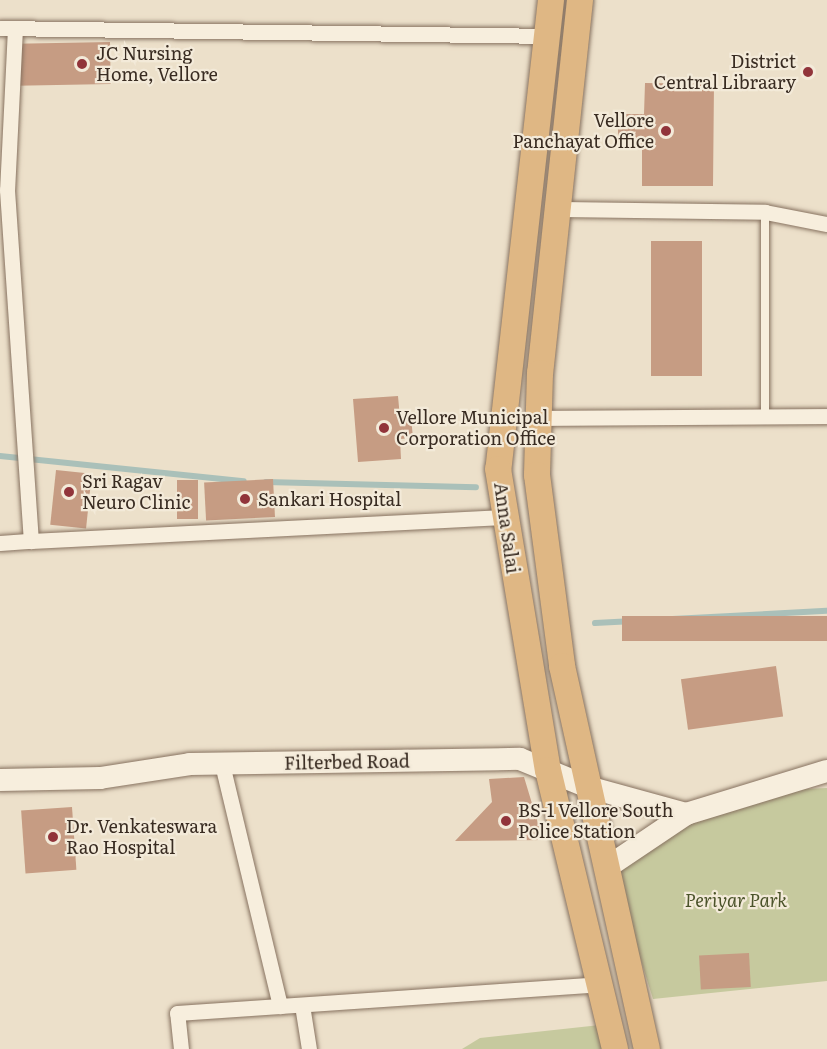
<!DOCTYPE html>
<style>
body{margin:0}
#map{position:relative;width:827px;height:1049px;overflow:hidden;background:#ece0ca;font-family:Literata,serif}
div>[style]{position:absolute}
.green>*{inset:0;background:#c6c99e}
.stream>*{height:6px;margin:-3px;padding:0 3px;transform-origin:3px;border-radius:3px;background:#aac0b9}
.building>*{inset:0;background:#c69c83;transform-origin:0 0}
.roads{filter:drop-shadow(0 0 2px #877260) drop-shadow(0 0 2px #877260)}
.service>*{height:8px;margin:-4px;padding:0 4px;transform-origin:4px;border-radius:4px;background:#f7eedd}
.minor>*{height:15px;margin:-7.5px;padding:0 7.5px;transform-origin:7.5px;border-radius:7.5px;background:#f7eedd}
.secondary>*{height:22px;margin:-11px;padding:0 11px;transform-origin:11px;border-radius:11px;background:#f7eedd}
.trunk>*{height:26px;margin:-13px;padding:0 13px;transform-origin:13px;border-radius:13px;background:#dfb784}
.dots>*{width:16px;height:16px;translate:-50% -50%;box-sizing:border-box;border:3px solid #f3ead9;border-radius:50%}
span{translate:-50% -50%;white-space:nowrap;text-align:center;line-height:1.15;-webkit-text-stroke:4.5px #f3ead9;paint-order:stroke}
.poi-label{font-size:18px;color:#392c22}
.left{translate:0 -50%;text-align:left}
.right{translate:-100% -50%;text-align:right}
.street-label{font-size:18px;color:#392c22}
.park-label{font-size:18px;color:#4b532a;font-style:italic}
</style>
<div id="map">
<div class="green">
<i style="clip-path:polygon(827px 788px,827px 981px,653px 999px,613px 871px,691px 818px,783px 790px)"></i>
<i style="clip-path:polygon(600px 1025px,606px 1049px,462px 1049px,480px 1038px)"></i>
</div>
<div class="stream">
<i style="left:0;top:456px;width:245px;rotate:5.9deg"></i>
<i style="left:266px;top:482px;width:210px;rotate:1.4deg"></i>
<i style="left:595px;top:623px;width:232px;rotate:-3deg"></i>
</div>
<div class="building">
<i style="left:110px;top:42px;width:42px;height:94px;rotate:89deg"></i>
<i style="clip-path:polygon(645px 83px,714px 84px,713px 186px,642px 186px,642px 147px,618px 147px,618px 114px,644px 114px)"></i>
<i style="left:651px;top:241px;width:51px;height:135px"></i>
<i style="clip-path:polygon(398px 396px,400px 418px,411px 417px,413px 438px,400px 439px,401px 459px,358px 462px,353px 399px)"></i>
<i style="left:56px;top:470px;width:36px;height:55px;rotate:6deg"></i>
<i style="left:273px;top:479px;width:38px;height:69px;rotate:87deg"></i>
<i style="left:177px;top:480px;width:21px;height:39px"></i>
<i style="left:827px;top:616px;width:25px;height:205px;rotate:90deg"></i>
<i style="left:776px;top:666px;width:51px;height:96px;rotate:82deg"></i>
<i style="clip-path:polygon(524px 777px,543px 840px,455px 841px,492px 802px,489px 779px)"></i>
<i style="left:72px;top:807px;width:63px;height:51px;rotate:86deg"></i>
<i style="left:749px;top:953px;width:34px;height:50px;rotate:87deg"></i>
</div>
<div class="roads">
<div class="service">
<i style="left:765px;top:212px;width:205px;rotate:90deg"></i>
</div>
<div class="minor">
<i style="left:0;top:28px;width:551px;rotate:0.83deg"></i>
<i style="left:15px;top:28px;width:162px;rotate:92.8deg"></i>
<i style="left:7px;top:190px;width:352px;rotate:86.1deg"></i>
<i style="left:31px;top:541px;width:474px;rotate:-2.9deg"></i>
<i style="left:561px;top:209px;width:204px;rotate:0.8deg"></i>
<i style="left:765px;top:212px;width:63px;rotate:11deg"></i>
<i style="left:538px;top:418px;width:289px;rotate:-0.4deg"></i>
<i style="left:0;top:543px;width:31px;rotate:-4deg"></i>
<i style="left:222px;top:764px;width:249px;rotate:76.5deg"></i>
<i style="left:302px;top:1005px;width:45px;rotate:81deg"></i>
<i style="left:181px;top:1049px;width:36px;rotate:-96deg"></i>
<i style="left:177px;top:1013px;width:423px;rotate:-3.9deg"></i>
</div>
<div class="secondary">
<i style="left:0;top:780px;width:100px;rotate:-1.1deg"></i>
<i style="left:100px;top:778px;width:91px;rotate:-8.8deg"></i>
<i style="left:190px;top:764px;width:330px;rotate:-0.9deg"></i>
<i style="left:520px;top:759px;width:74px;rotate:22.4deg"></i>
<i style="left:588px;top:787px;width:102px;rotate:15.4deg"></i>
<i style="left:606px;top:868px;width:97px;rotate:-34deg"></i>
<i style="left:686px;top:814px;width:147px;rotate:-17deg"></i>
</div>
<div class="trunk">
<i style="left:551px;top:0;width:472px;rotate:96.4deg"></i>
<i style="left:498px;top:469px;width:305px;rotate:80.6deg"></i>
<i style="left:548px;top:770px;width:287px;rotate:76.5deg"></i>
<i style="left:580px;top:0;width:375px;rotate:96.1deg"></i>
<i style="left:540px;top:373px;width:102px;rotate:91.7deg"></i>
<i style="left:537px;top:475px;width:193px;rotate:82.5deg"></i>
<i style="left:562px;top:666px;width:392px;rotate:77.5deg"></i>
</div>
</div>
<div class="dots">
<i style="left:82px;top:64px;background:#91343a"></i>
<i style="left:808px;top:72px;background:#91343a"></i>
<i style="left:666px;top:131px;background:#91343a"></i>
<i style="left:384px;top:428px;background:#91343a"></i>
<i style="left:69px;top:492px;background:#91343a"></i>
<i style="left:245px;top:499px;background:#91343a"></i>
<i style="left:506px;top:821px;background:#91343a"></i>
<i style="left:53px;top:837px;background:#91343a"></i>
</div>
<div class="poi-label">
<span class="left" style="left:96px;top:64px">JC Nursing<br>Home, Vellore</span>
<span class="right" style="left:796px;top:72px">District<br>Central Libraary</span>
<span class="right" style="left:654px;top:131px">Vellore<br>Panchayat Office</span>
<span class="left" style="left:396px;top:428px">Vellore Municipal<br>Corporation Office</span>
<span class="left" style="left:82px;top:492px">Sri Ragav<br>Neuro Clinic</span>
<span class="left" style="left:258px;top:499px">Sankari Hospital</span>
<span class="left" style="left:518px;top:821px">BS-1 Vellore South<br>Police Station</span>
<span class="left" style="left:66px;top:837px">Dr. Venkateswara<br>Rao Hospital</span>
</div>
<div class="street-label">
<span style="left:507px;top:528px;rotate:82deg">Anna Salai</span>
<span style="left:347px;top:762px;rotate:-1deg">Filterbed Road</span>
</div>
<div class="park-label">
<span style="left:736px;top:900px">Periyar Park</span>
</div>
</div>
